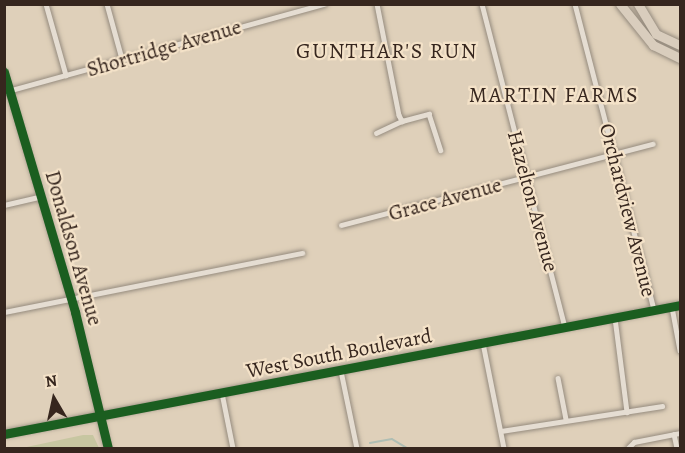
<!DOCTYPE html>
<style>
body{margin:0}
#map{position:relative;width:685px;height:453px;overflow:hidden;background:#dfd0ba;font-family:Alegreya,serif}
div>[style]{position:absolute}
.green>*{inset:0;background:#c7c6a1}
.stream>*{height:1.5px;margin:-0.75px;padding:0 0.75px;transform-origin:0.75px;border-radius:0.75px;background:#afbeb4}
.roads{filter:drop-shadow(0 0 2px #958b7e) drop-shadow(0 0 2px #958b7e)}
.minor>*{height:4.5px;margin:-2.25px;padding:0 2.25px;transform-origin:2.25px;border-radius:2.25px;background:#e5ddd2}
.tertiary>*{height:6px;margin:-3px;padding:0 3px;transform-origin:3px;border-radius:3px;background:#e5ddd2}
.motorway>*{height:9px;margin:-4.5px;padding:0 4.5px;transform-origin:4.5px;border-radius:4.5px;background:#d9cdbd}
.cycleway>*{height:9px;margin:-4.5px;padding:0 4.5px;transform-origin:4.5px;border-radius:4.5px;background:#1b5e20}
span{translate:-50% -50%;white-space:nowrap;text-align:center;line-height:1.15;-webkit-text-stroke:4.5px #f4e2c8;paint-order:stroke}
.street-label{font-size:21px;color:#36261e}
.neighbourhood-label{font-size:22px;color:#36261e;letter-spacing:1.5px}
.frame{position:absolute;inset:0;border:6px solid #36261e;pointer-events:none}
.north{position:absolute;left:24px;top:369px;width:60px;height:60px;-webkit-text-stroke:4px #f4e2c8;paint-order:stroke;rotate:351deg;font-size:16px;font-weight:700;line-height:24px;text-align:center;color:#36261e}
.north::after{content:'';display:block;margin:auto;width:21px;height:27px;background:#36261e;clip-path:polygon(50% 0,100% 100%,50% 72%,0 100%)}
</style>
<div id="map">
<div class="green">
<i style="clip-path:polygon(83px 435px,93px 435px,99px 448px,22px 448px)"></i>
</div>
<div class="stream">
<i style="left:370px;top:443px;width:22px;rotate:-10deg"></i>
<i style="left:392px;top:439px;width:17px;rotate:31deg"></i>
<i style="left:423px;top:448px;width:3px"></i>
</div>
<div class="roads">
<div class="minor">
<i style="left:46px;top:4px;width:74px;rotate:74.3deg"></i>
<i style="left:107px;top:4px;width:57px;rotate:74.7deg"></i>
<i style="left:377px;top:4px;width:113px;rotate:78.8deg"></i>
<i style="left:399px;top:115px;width:7px;rotate:63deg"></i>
<i style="left:402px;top:121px;width:28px;rotate:-15deg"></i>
<i style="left:429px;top:114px;width:38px;rotate:72deg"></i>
<i style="left:482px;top:4px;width:333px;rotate:75.6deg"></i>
<i style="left:575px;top:4px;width:316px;rotate:75.5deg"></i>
<i style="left:4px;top:72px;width:250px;rotate:73.5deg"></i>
<i style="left:75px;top:312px;width:140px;rotate:76.4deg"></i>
<i style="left:4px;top:92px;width:332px;rotate:-15.4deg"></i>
<i style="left:376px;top:133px;width:29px;rotate:-25deg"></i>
<i style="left:4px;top:205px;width:36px;rotate:-13deg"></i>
<i style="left:341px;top:225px;width:322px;rotate:-14.6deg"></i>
<i style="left:672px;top:307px;width:44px;rotate:79.5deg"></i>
<i style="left:4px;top:312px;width:304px;rotate:-11.2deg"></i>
<i style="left:615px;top:318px;width:95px;rotate:82.7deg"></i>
<i style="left:483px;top:343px;width:107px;rotate:78.7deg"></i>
<i style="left:341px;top:371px;width:79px;rotate:78.3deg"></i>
<i style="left:558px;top:378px;width:42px;rotate:79deg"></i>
<i style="left:222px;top:393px;width:56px;rotate:78.7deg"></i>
<i style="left:501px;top:431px;width:163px;rotate:-8.8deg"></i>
<i style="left:674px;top:434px;width:14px;rotate:78deg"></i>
<i style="left:628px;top:448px;width:8px;rotate:-45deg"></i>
<i style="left:634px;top:442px;width:47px;rotate:-11.1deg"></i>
</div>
<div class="tertiary">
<i style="left:4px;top:434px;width:688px;rotate:-10.8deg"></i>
</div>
<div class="motorway">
<i style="left:620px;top:4px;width:53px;rotate:51.2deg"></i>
<i style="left:653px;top:45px;width:30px;rotate:26deg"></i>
<i style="left:638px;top:4px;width:35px;rotate:59deg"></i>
<i style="left:656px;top:34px;width:26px;rotate:25deg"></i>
</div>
</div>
<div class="cycleway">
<i style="left:4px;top:72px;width:250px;rotate:73.5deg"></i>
<i style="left:75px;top:312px;width:140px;rotate:76.4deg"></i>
<i style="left:4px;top:434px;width:688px;rotate:-10.8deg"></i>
</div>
<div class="street-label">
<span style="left:164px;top:48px;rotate:-16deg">Shortridge Avenue</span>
<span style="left:445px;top:199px;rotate:-15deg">Grace Avenue</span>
<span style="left:533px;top:201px;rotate:75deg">Hazelton Avenue</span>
<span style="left:628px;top:210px;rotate:76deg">Orchardview Avenue</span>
<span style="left:74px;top:248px;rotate:74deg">Donaldson Avenue</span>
<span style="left:339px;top:353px;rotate:-11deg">West South Boulevard</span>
</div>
<div class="neighbourhood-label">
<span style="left:387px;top:52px">GUNTHAR'S RUN</span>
<span style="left:554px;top:96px">MARTIN FARMS</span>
</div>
<div class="frame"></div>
<div class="north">N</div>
</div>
